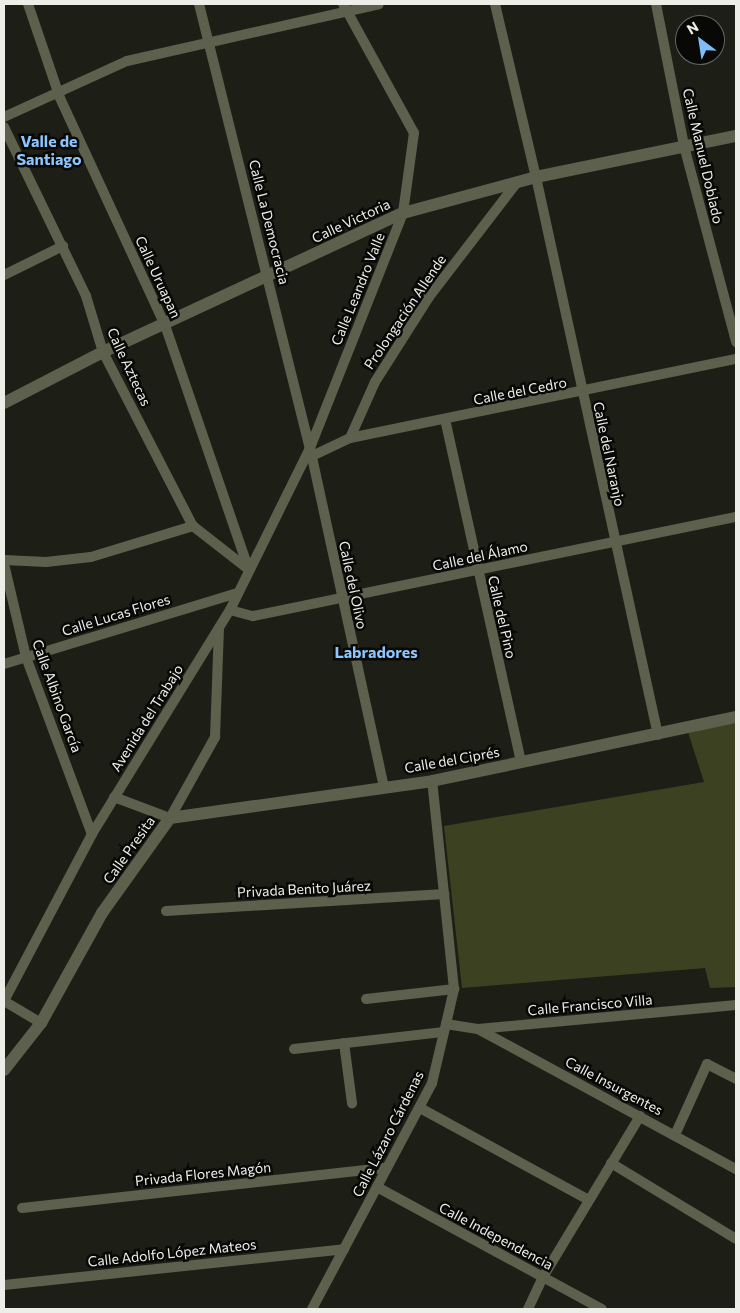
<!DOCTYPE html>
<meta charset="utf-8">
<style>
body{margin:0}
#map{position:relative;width:740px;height:1313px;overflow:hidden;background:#1d1f17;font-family:Commissioner,sans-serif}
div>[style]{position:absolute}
.green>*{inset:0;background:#3c4122}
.minor>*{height:10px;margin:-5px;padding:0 5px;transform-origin:5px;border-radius:5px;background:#5c604c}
.tertiary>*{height:12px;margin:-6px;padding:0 6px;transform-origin:6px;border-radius:6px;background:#5c604c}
span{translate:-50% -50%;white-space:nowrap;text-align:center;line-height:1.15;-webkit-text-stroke:5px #080806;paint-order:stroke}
.street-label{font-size:14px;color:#edeee8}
.quarter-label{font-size:16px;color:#8cc6fe;font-weight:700}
.frame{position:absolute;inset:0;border:5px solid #edeee8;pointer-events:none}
.north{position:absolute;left:675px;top:15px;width:50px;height:50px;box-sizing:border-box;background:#080806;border:1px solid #646460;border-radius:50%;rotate:329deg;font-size:14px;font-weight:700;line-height:20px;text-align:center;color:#edeee8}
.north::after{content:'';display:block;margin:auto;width:18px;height:22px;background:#7ebdf9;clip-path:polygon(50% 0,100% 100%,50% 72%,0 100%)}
</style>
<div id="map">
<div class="green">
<i style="clip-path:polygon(736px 723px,736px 987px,710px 988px,705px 968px,462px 988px,444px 826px,704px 782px,688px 732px)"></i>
</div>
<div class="minor">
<i style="left:28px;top:4px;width:99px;rotate:71.2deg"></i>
<i style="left:60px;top:98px;width:250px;rotate:65.2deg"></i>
<i style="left:165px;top:325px;width:257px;rotate:71.1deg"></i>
<i style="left:199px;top:4px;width:458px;rotate:76deg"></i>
<i style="left:310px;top:448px;width:347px;rotate:77.7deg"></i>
<i style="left:495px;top:4px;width:178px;rotate:76.7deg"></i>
<i style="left:536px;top:177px;width:571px;rotate:77.67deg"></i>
<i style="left:656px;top:4px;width:145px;rotate:78.8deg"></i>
<i style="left:684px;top:146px;width:203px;rotate:75.1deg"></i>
<i style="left:4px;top:117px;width:135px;rotate:-24.5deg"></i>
<i style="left:127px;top:61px;width:258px;rotate:-12.7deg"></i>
<i style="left:4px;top:127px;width:188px;rotate:64.1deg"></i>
<i style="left:86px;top:296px;width:59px;rotate:73.1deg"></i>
<i style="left:103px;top:352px;width:196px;rotate:62.7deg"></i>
<i style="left:193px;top:526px;width:70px;rotate:38deg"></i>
<i style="left:4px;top:275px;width:66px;rotate:-26.2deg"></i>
<i style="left:445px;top:419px;width:352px;rotate:77.5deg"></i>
<i style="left:350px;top:438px;width:61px;rotate:-65.9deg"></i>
<i style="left:375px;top:382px;width:101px;rotate:-57.6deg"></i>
<i style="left:429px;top:297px;width:141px;rotate:-52.5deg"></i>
<i style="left:312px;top:456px;width:42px;rotate:-25.3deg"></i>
<i style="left:350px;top:438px;width:394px;rotate:-11.6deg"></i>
<i style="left:4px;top:560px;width:42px;rotate:2.7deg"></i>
<i style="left:46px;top:562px;width:45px;rotate:-6.3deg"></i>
<i style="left:91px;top:557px;width:107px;rotate:-16.9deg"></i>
<i style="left:4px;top:564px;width:96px;rotate:76.7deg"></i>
<i style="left:26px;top:657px;width:189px;rotate:69.6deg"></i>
<i style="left:230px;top:610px;width:24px;rotate:15deg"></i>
<i style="left:253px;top:616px;width:493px;rotate:-11.6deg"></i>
<i style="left:4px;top:664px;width:244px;rotate:-16.9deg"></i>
<i style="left:114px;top:797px;width:60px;rotate:20.6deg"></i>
<i style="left:170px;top:818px;width:93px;rotate:-60.9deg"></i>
<i style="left:215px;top:737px;width:109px;rotate:-87.9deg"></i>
<i style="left:166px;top:911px;width:279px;rotate:-3.5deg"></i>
<i style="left:366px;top:999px;width:89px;rotate:-6.5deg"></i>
<i style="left:4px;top:1001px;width:189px;rotate:-62.2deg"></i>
<i style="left:92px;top:834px;width:263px;rotate:-58.4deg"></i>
<i style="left:230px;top:610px;width:181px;rotate:-63.7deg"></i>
<i style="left:310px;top:448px;width:253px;rotate:-68.4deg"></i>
<i style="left:403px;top:213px;width:81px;rotate:-82.2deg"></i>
<i style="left:414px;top:133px;width:147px;rotate:-118.8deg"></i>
<i style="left:4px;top:1001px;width:43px;rotate:30.7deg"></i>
<i style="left:446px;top:1024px;width:32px;rotate:9deg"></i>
<i style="left:478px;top:1029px;width:259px;rotate:-5.3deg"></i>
<i style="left:478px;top:1029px;width:294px;rotate:28.5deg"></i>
<i style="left:344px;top:1043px;width:61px;rotate:82.4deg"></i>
<i style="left:294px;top:1049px;width:151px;rotate:-6.5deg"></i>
<i style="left:420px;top:1108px;width:192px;rotate:28.6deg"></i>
<i style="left:675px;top:1135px;width:78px;rotate:-65.7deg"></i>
<i style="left:707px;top:1064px;width:33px;rotate:27deg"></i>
<i style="left:611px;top:1163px;width:146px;rotate:31.3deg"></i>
<i style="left:377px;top:1187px;width:256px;rotate:28.5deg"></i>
<i style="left:22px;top:1208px;width:366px;rotate:-6.3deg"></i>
<i style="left:4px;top:1285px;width:342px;rotate:-6deg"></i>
<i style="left:312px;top:1309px;width:256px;rotate:-62deg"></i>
<i style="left:432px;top:1083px;width:61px;rotate:-76.7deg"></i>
<i style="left:446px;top:1024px;width:36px;rotate:-77deg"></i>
<i style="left:454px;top:989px;width:209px;rotate:-96deg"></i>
<i style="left:528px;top:1309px;width:35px;rotate:-65deg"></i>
<i style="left:543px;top:1277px;width:188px;rotate:-58.9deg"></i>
</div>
<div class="tertiary">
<i style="left:4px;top:403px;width:111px;rotate:-27.3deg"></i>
<i style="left:103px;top:352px;width:331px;rotate:-24.9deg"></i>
<i style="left:403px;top:213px;width:138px;rotate:-15.1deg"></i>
<i style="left:536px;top:177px;width:204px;rotate:-11.6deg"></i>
<i style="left:4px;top:1070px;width:60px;rotate:-51.8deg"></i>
<i style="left:41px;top:1023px;width:126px;rotate:-61deg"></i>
<i style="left:102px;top:913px;width:117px;rotate:-54.4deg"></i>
<i style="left:170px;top:818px;width:265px;rotate:-8deg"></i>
<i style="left:432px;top:781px;width:311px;rotate:-11.9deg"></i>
</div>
<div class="street-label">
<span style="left:703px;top:156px;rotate:77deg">Calle Manuel Doblado</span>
<span style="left:351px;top:221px;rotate:-25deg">Calle Victoria</span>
<span style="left:269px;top:222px;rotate:76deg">Calle La Democracia</span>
<span style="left:158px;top:277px;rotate:65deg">Calle Uruapan</span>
<span style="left:358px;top:289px;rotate:-68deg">Calle Leandro Valle</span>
<span style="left:405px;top:312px;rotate:-56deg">Prolongación Allende</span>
<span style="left:129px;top:367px;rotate:65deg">Calle Aztecas</span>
<span style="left:520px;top:391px;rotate:-11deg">Calle del Cedro</span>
<span style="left:609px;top:454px;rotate:78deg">Calle del Naranjo</span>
<span style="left:480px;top:556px;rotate:-12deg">Calle del Álamo</span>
<span style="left:353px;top:585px;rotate:78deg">Calle del Olivo</span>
<span style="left:116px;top:615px;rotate:-17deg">Calle Lucas Flores</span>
<span style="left:502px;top:617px;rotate:77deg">Calle del Pino</span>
<span style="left:57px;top:696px;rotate:70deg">Calle Albino García</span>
<span style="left:147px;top:718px;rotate:-58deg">Avenida del Trabajo</span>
<span style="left:452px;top:760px;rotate:-10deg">Calle del Ciprés</span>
<span style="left:129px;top:850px;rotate:-55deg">Calle Presita</span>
<span style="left:304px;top:889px;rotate:-3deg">Privada Benito Juárez</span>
<span style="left:590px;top:1005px;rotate:-5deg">Calle Francisco Villa</span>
<span style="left:614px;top:1086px;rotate:28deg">Calle Insurgentes</span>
<span style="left:388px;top:1134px;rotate:-63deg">Calle Lázaro Cárdenas</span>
<span style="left:203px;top:1174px;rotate:-6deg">Privada Flores Magón</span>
<span style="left:496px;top:1236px;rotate:28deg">Calle Independencia</span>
<span style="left:172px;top:1253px;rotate:-6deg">Calle Adolfo López Mateos</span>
</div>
<div class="quarter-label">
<span style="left:49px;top:150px">Valle de<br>Santiago</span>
<span style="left:376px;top:652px">Labradores</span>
</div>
<div class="frame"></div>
<div class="north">N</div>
</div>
